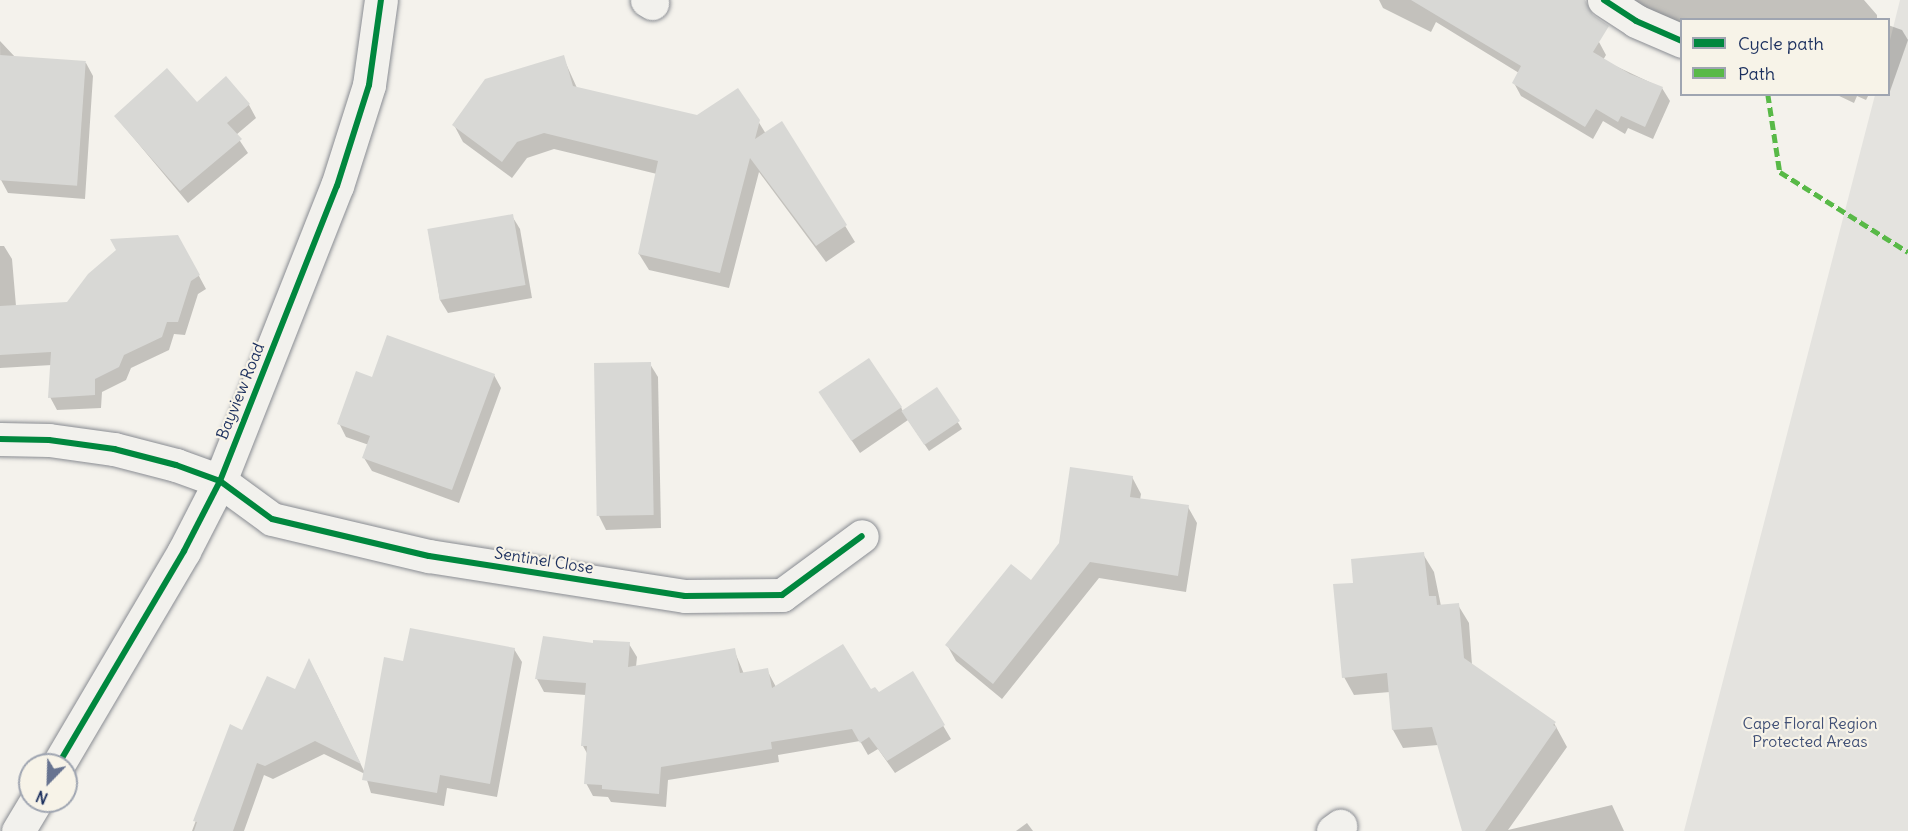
<!DOCTYPE html>
<style>
body{margin:0}
#map{position:relative;width:1908px;height:831px;overflow:hidden;background:#f4f2ec;font-family:Delius,sans-serif}
div>[style]{position:absolute}
.built>*{inset:0;background:#e4e3df}
.shadow>*{inset:0;background:#0003}
.building>*{inset:0;background:#d8d8d5;transform-origin:0 0}
.roads{filter:drop-shadow(0 0 2px #898c92) drop-shadow(0 0 2px #898c92)}
.minor>*{height:33px;margin:-16.5px;padding:0 16.5px;transform-origin:16.5px;border-radius:16.5px;background:#f2f1ed}
.quiet>*{height:4.5px;margin-top:-2.25px;transform-origin:0;background:repeating-linear-gradient(90deg,#58b947 0 9px,transparent 0 13.5px)}
.cycleway>*{height:6px;margin:-3px;padding:0 3px;transform-origin:3px;border-radius:3px;background:#00873e}
span{translate:-50% -50%;white-space:nowrap;text-align:center;line-height:1.15;-webkit-text-stroke:4.5px #f7f3e8;paint-order:stroke}
.street-label{font-size:16px;color:#1b2f5e}
.park-label{font-size:16px;color:#415076}
.legend{position:absolute;left:1680px;top:18px;width:210px;height:78px;box-sizing:border-box;background:#f7f3e8;border:2px solid #9fa5b1;margin:0;padding:8px 10px;list-style:none;font-size:18px;color:#1b2f5e}
.legend li{display:flex;align-items:center;gap:12px;height:30px}
.legend b{width:30px;border:2px solid #9fa5b1}
.north{position:absolute;left:18px;top:753px;width:60px;height:60px;box-sizing:border-box;background:#f7f3e8;border:2px solid #9fa5b1;border-radius:50%;rotate:203deg;font-size:16px;font-weight:700;line-height:24px;text-align:center;color:#1b2f5e}
.north::after{content:'';display:block;margin:auto;width:21px;height:27px;background:#677390;clip-path:polygon(50% 0,100% 100%,50% 72%,0 100%)}
</style>
<div id="map">
<div class="built">
<i style="clip-path:polygon(1900px 0,1908px 0,1908px 831px,1684px 831px,1875px 95px,1888px 94px,1889px 44px)"></i>
</div>
<div class="shadow">
<i style="clip-path:polygon(1379px 0,1522px 0,1599px 42px,1606px 55px,1603px 60px,1662px 88px,1670px 101px,1653px 139px,1628px 128px,1625px 134px,1603px 121px,1593px 139px,1521px 96px,1514px 83px,1519px 73px,1436px 22px,1431px 32px,1383px 8px)"></i>
<i style="clip-path:polygon(1633px 0,1864px 0,1877px 15px,1877px 20px,1682px 20px,1682px 26px,1637px 6px)"></i>
<i style="clip-path:polygon(1888px 25px,1902px 30px,1908px 40px,1889px 94px)"></i>
<i style="clip-path:polygon(0 41px,16px 58px,86px 63px,93px 76px,85px 199px,8px 193px,1px 180px)"></i>
<i style="clip-path:polygon(563px 57px,577px 88px,697px 117px,758px 121px,766px 134px,782px 123px,855px 242px,826px 262px,759px 172px,729px 288px,649px 270px,639px 254px,657px 174px,554px 149px,527px 158px,512px 178px,463px 142px,454px 125px)"></i>
<i style="clip-path:polygon(1835px 94px,1869px 94px,1866px 100px,1857px 96px,1854px 103px)"></i>
<i style="clip-path:polygon(197px 104px,249px 105px,256px 118px,236px 135px,248px 153px,188px 203px,116px 117px)"></i>
<i style="clip-path:polygon(512px 216px,520px 229px,532px 298px,448px 313px,440px 300px,429px 231px)"></i>
<i style="clip-path:polygon(0 246px,4px 246px,12px 259px,16px 306px,68px 303px,185px 250px,206px 289px,198px 294px,185px 335px,174px 334px,169px 350px,131px 368px,126px 380px,102px 392px,101px 408px,57px 410px,50px 397px,52px 365px,0 368px)"></i>
<i style="clip-path:polygon(650px 364px,658px 377px,661px 528px,606px 530px,599px 516px)"></i>
<i style="clip-path:polygon(494px 375px,501px 388px,459px 503px,372px 471px,364px 458px,369px 445px,346px 437px,339px 423px,373px 379px)"></i>
<i style="clip-path:polygon(937px 389px,962px 429px,929px 451px,908px 420px,860px 453px,828px 405px,901px 407px,903px 412px)"></i>
<i style="clip-path:polygon(1132px 477px,1141px 494px,1140px 500px,1188px 507px,1197px 523px,1186px 592px,1099px 578px,1002px 699px,956px 661px,947px 645px,1032px 582px)"></i>
<i style="clip-path:polygon(1423px 554px,1434px 572px,1441px 606px,1458px 605px,1469px 623px,1472px 665px,1554px 723px,1567px 747px,1508px 830px,1612px 805px,1624px 831px,1470px 831px,1438px 745px,1403px 748px,1393px 730px,1390px 692px,1354px 695px,1344px 677px,1355px 584px)"></i>
<i style="clip-path:polygon(629px 644px,637px 657px,636px 667px,734px 650px,744px 674px,767px 670px,776px 687px,878px 694px,912px 673px,951px 739px,895px 773px,878px 749px,868px 755px,860px 741px,778px 755px,779px 762px,668px 780px,666px 807px,611px 802px,608px 797px,593px 796px,586px 783px,588px 755px,583px 746px,586px 695px,544px 692px,537px 679px,594px 645px)"></i>
<i style="clip-path:polygon(514px 649px,522px 662px,497px 797px,447px 788px,444px 806px,371px 793px,365px 774px,324px 754px,273px 779px,264px 775px,244px 831px,192px 831px,231px 727px,242px 732px,316px 673px,365px 773px,405px 663px)"></i>
<i style="clip-path:polygon(1027px 823px,1033px 831px,1016px 831px)"></i>
</div>
<div class="building">
<i style="clip-path:polygon(1411px 0,1585px 0,1593px 15px,1609px 26px,1593px 52px,1630px 74px,1663px 87px,1645px 127px,1621px 116px,1618px 122px,1596px 109px,1585px 127px,1512px 83px,1521px 66px)"></i>
<i style="left:0;top:55px;width:86px;height:125px;rotate:4deg"></i>
<i style="clip-path:polygon(564px 55px,573px 86px,697px 115px,738px 88px,760px 120px,755px 139px,782px 121px,847px 225px,816px 246px,750px 158px,720px 273px,638px 254px,658px 161px,544px 133px,517px 142px,502px 162px,452px 125px,485px 79px)"></i>
<i style="clip-path:polygon(167px 68px,197px 102px,226px 76px,250px 104px,227px 123px,242px 139px,180px 191px,114px 116px)"></i>
<i style="left:513px;top:214px;width:72px;height:87px;rotate:80deg"></i>
<i style="clip-path:polygon(178px 235px,200px 275px,191px 281px,178px 322px,167px 322px,162px 337px,124px 355px,119px 367px,95px 379px,95px 395px,48px 398px,51px 352px,0 355px,0 306px,67px 302px,88px 274px,116px 250px,110px 239px)"></i>
<i style="clip-path:polygon(387px 335px,495px 374px,452px 490px,362px 458px,370px 436px,337px 424px,356px 371px,372px 377px)"></i>
<i style="left:869px;top:358px;width:59px;height:61px;rotate:56deg"></i>
<i style="left:651px;top:362px;width:153px;height:57px;rotate:89deg"></i>
<i style="left:937px;top:387px;width:41px;height:43px;rotate:56deg"></i>
<i style="clip-path:polygon(1070px 467px,1133px 476px,1130px 497px,1189px 505px,1178px 576px,1090px 562px,993px 684px,945px 645px,1011px 564px,1031px 580px,1059px 543px)"></i>
<i style="clip-path:polygon(1424px 552px,1429px 596px,1436px 596px,1437px 605px,1459px 603px,1464px 658px,1556px 722px,1553px 725px,1557px 727px,1485px 831px,1462px 831px,1432px 727px,1392px 730px,1387px 673px,1342px 678px,1333px 584px,1353px 583px,1351px 559px)"></i>
<i style="clip-path:polygon(410px 628px,515px 648px,490px 784px,440px 775px,437px 793px,362px 780px,384px 657px,403px 661px)"></i>
<i style="clip-path:polygon(543px 636px,593px 643px,593px 640px,630px 642px,628px 667px,735px 648px,740px 673px,768px 668px,772px 688px,843px 644px,871px 689px,875px 687px,879px 692px,913px 671px,945px 725px,887px 761px,869px 737px,860px 743px,852px 729px,771px 742px,772px 749px,661px 767px,659px 794px,602px 789px,602px 785px,584px 784px,587px 746px,581px 746px,586px 683px,535px 679px)"></i>
<i style="clip-path:polygon(309px 658px,361px 764px,315px 741px,265px 766px,257px 763px,233px 831px,194px 831px,197px 822px,193px 821px,230px 724px,242px 730px,267px 676px,295px 689px)"></i>
</div>
<div class="roads">
<div class="minor">
<i style="left:647px;top:0;width:6px;rotate:31deg"></i>
<i style="left:1604px;top:0;width:38px;rotate:33deg"></i>
<i style="left:1636px;top:21px;width:50px;rotate:23.5deg"></i>
<i style="left:0;top:439px;width:49px;rotate:1.2deg"></i>
<i style="left:49px;top:440px;width:66px;rotate:7.9deg"></i>
<i style="left:114px;top:449px;width:64px;rotate:14.5deg"></i>
<i style="left:176px;top:465px;width:47px;rotate:20deg"></i>
<i style="left:220px;top:481px;width:64px;rotate:36.2deg"></i>
<i style="left:272px;top:519px;width:161px;rotate:13.3deg"></i>
<i style="left:429px;top:556px;width:259px;rotate:8.9deg"></i>
<i style="left:685px;top:596px;width:97px;rotate:-0.6deg"></i>
<i style="left:782px;top:595px;width:99px;rotate:-36.4deg"></i>
<i style="left:58px;top:765px;width:248px;rotate:-59.5deg"></i>
<i style="left:184px;top:551px;width:79px;rotate:-62.8deg"></i>
<i style="left:220px;top:481px;width:317px;rotate:-68.4deg"></i>
<i style="left:337px;top:186px;width:106px;rotate:-72.4deg"></i>
<i style="left:369px;top:85px;width:86px;rotate:-82deg"></i>
<i style="left:18px;top:831px;width:35px;rotate:-59deg"></i>
<i style="left:1333px;top:831px;width:9px;rotate:-36deg"></i>
</div>
</div>
<div class="quiet">
<i style="left:1768px;top:94px;width:79px;rotate:81.3deg"></i>
<i style="left:1780px;top:172px;width:151px;rotate:32deg"></i>
</div>
<div class="cycleway">
<i style="left:1604px;top:0;width:38px;rotate:33deg"></i>
<i style="left:1636px;top:21px;width:50px;rotate:23.5deg"></i>
<i style="left:0;top:439px;width:49px;rotate:1.2deg"></i>
<i style="left:49px;top:440px;width:66px;rotate:7.9deg"></i>
<i style="left:114px;top:449px;width:64px;rotate:14.5deg"></i>
<i style="left:176px;top:465px;width:47px;rotate:20deg"></i>
<i style="left:220px;top:481px;width:64px;rotate:36.2deg"></i>
<i style="left:272px;top:519px;width:161px;rotate:13.3deg"></i>
<i style="left:429px;top:556px;width:259px;rotate:8.9deg"></i>
<i style="left:685px;top:596px;width:97px;rotate:-0.6deg"></i>
<i style="left:782px;top:595px;width:99px;rotate:-36.4deg"></i>
<i style="left:58px;top:765px;width:248px;rotate:-59.5deg"></i>
<i style="left:184px;top:551px;width:79px;rotate:-62.8deg"></i>
<i style="left:220px;top:481px;width:317px;rotate:-68.4deg"></i>
<i style="left:337px;top:186px;width:106px;rotate:-72.4deg"></i>
<i style="left:369px;top:85px;width:86px;rotate:-82deg"></i>
</div>
<div class="street-label">
<span style="left:240px;top:391px;rotate:-68deg">Bayview Road</span>
<span style="left:544px;top:560px;rotate:9deg">Sentinel Close</span>
</div>
<div class="park-label">
<span style="left:1810px;top:732px">Cape Floral Region<br>Protected Areas</span>
</div>
<ul class="legend">
<li><b style="height:8px;background:#00873e"></b>Cycle path</li>
<li><b style="height:8px;background:#58b947"></b>Path</li>
</ul>
<div class="north">N</div>
</div>
